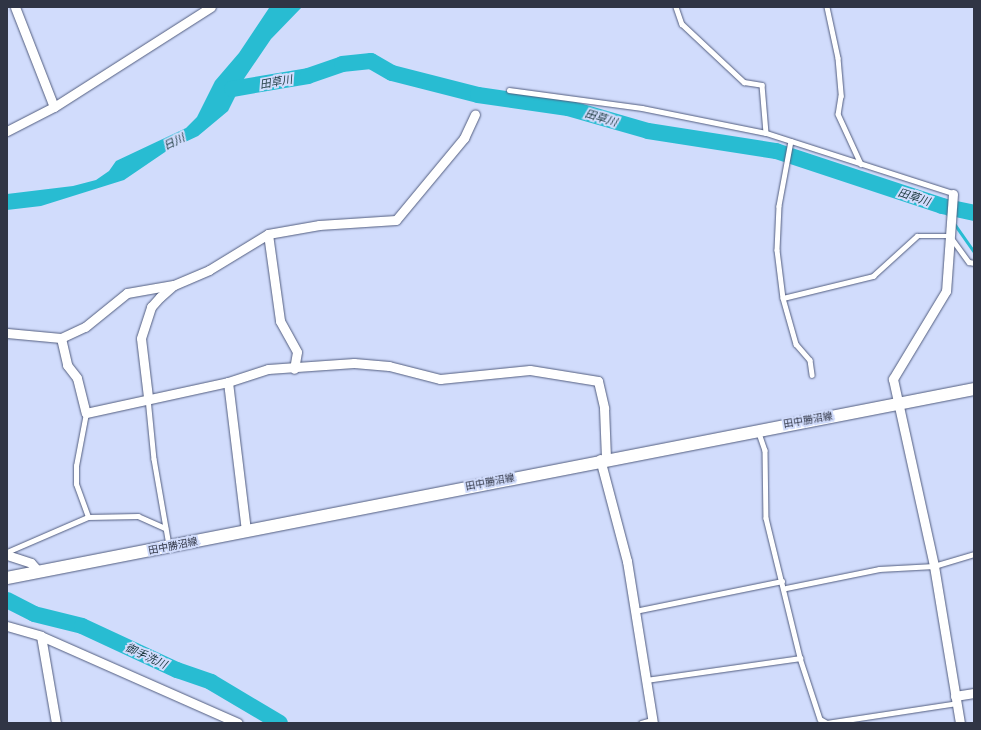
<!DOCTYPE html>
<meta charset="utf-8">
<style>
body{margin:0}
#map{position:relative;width:981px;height:730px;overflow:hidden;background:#d1dcfc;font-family:Quicksand,"Noto Sans JP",sans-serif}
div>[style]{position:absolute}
.water>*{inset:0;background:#28bcd2}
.stream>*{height:2.5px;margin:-1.25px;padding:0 1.25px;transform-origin:1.25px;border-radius:1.25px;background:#28bcd2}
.river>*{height:16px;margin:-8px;padding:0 8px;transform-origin:8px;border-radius:8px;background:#28bcd2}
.roads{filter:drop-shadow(0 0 1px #525d7f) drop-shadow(0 0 1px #525d7f)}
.lane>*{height:4.5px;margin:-2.25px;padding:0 2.25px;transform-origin:2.25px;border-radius:2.25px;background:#fff}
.street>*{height:9px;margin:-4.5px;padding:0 4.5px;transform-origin:4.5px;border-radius:4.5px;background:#fff}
.secondary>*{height:12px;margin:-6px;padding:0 6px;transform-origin:6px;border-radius:6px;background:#fff}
span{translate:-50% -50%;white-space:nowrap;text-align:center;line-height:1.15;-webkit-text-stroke:4px #d1dcfc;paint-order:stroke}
.street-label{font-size:10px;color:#303545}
.water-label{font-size:11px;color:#213d43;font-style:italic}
.frame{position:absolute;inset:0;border:8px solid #303545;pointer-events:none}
</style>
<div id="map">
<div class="water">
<i style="clip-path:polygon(302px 7px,271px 39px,241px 83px,253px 86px,237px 93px,228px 111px,198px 136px,168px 150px,124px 180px,41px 206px,7px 210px,7px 194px,73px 186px,96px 180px,109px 171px,116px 161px,186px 128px,197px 117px,215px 81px,239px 53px,269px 8px)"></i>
</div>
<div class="stream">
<i style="left:942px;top:206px;width:12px;rotate:55deg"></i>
<i style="left:954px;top:223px;width:35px;rotate:55deg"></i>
</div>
<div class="river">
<i style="left:232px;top:89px;width:77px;rotate:-9.7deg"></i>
<i style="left:308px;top:76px;width:36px;rotate:-19deg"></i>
<i style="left:342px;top:64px;width:29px;rotate:-6deg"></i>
<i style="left:371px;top:61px;width:24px;rotate:30deg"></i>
<i style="left:392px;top:73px;width:89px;rotate:14.3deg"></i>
<i style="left:478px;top:95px;width:91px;rotate:8.2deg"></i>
<i style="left:568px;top:108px;width:83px;rotate:16deg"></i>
<i style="left:648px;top:131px;width:130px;rotate:8.9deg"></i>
<i style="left:776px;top:151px;width:175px;rotate:18.3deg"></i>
<i style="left:942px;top:206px;width:33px;rotate:12deg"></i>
<i style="left:7px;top:600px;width:30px;rotate:27deg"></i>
<i style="left:34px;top:614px;width:49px;rotate:14deg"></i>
<i style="left:82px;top:626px;width:105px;rotate:24.9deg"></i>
<i style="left:177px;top:670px;width:36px;rotate:19deg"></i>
<i style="left:211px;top:682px;width:80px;rotate:30.7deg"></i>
</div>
<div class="roads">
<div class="lane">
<i style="left:676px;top:7px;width:18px;rotate:71deg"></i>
<i style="left:682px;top:24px;width:85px;rotate:43.1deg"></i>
<i style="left:744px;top:82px;width:18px;rotate:9deg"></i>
<i style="left:762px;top:85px;width:48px;rotate:85.2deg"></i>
<i style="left:827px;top:7px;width:52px;rotate:77.8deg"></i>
<i style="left:838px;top:58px;width:38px;rotate:85deg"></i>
<i style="left:841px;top:96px;width:18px;rotate:99deg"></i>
<i style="left:838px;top:114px;width:55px;rotate:65.3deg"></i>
<i style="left:509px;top:90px;width:134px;rotate:7.7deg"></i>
<i style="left:642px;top:108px;width:126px;rotate:11.4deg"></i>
<i style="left:766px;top:133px;width:196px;rotate:17.8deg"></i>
<i style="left:791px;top:141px;width:66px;rotate:100.5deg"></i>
<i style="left:779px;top:206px;width:44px;rotate:92.6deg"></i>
<i style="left:777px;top:250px;width:48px;rotate:82.9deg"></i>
<i style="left:783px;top:298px;width:48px;rotate:74.2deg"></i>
<i style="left:796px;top:344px;width:21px;rotate:49deg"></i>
<i style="left:810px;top:360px;width:15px;rotate:82deg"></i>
<i style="left:783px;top:298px;width:93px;rotate:-13.7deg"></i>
<i style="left:873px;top:276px;width:59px;rotate:-42.3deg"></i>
<i style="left:917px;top:236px;width:33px"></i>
<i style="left:950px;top:236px;width:32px;rotate:54deg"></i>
<i style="left:969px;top:262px;width:5px;rotate:11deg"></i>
<i style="left:148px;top:398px;width:61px;rotate:84.4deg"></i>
<i style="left:154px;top:459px;width:87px;rotate:80.1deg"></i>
<i style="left:759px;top:433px;width:18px;rotate:71deg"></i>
<i style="left:765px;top:450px;width:68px;rotate:89.2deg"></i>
<i style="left:766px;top:518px;width:144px;rotate:76.3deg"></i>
<i style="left:800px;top:658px;width:64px;rotate:71.8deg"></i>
<i style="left:820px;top:719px;width:8px;rotate:30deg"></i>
<i style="left:827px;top:723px;width:132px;rotate:-8.7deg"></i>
<i style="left:88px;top:517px;width:50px;rotate:-1.1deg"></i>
<i style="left:138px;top:516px;width:30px;rotate:24deg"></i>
<i style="left:7px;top:552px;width:88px;rotate:-23.4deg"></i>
<i style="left:88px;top:517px;width:35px;rotate:-110deg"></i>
<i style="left:76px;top:484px;width:18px;rotate:-90deg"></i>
<i style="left:76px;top:466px;width:54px;rotate:-79.3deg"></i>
<i style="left:786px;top:588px;width:95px;rotate:-11.5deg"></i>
<i style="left:879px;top:569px;width:55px;rotate:-3.1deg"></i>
<i style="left:934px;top:566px;width:42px;rotate:-16.7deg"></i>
<i style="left:635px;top:611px;width:150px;rotate:-11.5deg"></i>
<i style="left:646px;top:680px;width:156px;rotate:-8.1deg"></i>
<i style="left:641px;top:723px;width:11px;rotate:-15deg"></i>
</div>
<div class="street">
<i style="left:15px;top:7px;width:107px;rotate:68.7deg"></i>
<i style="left:7px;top:131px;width:53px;rotate:-27.1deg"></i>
<i style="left:54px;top:107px;width:186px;rotate:-32.5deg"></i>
<i style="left:953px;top:194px;width:97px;rotate:94.1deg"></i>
<i style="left:946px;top:291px;width:103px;rotate:121.1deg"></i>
<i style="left:893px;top:379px;width:191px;rotate:77.6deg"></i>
<i style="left:934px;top:566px;width:159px;rotate:80.6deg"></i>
<i style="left:268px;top:234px;width:88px;rotate:82.1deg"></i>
<i style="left:280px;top:321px;width:35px;rotate:61deg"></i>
<i style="left:297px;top:352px;width:17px;rotate:100deg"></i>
<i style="left:7px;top:333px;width:54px;rotate:5.3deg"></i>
<i style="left:61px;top:338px;width:26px;rotate:-25deg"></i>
<i style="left:85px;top:327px;width:54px;rotate:-39deg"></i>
<i style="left:127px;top:293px;width:47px;rotate:-9.9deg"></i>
<i style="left:61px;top:338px;width:28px;rotate:77deg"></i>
<i style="left:67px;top:365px;width:16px;rotate:52deg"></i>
<i style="left:77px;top:378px;width:36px;rotate:76deg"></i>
<i style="left:86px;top:413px;width:145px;rotate:-12.3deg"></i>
<i style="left:228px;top:382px;width:42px;rotate:-18deg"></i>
<i style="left:268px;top:369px;width:86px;rotate:-4deg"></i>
<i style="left:354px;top:363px;width:35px;rotate:5deg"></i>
<i style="left:389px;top:366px;width:53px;rotate:14.3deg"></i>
<i style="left:440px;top:379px;width:90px;rotate:-5.7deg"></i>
<i style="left:530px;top:370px;width:69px;rotate:9.2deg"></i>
<i style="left:598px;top:381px;width:28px;rotate:77deg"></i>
<i style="left:604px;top:408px;width:50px;rotate:87.7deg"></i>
<i style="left:228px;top:382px;width:150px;rotate:83.1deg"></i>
<i style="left:148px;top:397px;width:59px;rotate:-96.8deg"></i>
<i style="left:141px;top:338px;width:33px;rotate:-72deg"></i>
<i style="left:151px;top:307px;width:13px;rotate:-48deg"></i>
<i style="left:160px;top:297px;width:18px;rotate:-41deg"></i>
<i style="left:174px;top:285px;width:38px;rotate:-23deg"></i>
<i style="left:209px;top:270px;width:69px;rotate:-31.4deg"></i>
<i style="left:268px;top:234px;width:52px;rotate:-10deg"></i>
<i style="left:319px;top:225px;width:77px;rotate:-3.7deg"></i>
<i style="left:396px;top:220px;width:107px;rotate:-50.3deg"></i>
<i style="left:464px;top:138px;width:26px;rotate:-65deg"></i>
<i style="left:600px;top:459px;width:106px;rotate:75.2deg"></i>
<i style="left:627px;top:561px;width:164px;rotate:80.9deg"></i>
<i style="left:7px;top:555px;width:25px;rotate:18deg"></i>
<i style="left:31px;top:563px;width:12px;rotate:48deg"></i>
<i style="left:7px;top:626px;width:35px;rotate:16deg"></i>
<i style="left:41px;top:636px;width:215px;rotate:23.8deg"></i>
<i style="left:41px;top:636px;width:88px;rotate:80.2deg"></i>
<i style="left:955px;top:696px;width:19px;rotate:-9deg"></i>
</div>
<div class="secondary">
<i style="left:7px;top:578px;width:985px;rotate:-11.06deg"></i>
</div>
</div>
<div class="street-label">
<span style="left:808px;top:420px;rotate:-10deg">田中勝沼線</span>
<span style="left:490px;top:482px;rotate:-11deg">田中勝沼線</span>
<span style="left:173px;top:546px;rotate:-11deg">田中勝沼線</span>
</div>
<div class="water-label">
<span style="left:276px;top:82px;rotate:-10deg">田草川</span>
<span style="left:601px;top:118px;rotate:17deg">田草川</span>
<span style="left:174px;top:142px;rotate:-26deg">日川</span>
<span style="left:914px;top:197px;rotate:18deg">田草川</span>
<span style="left:146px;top:656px;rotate:25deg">御手洗川</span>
</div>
<div class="frame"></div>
</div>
